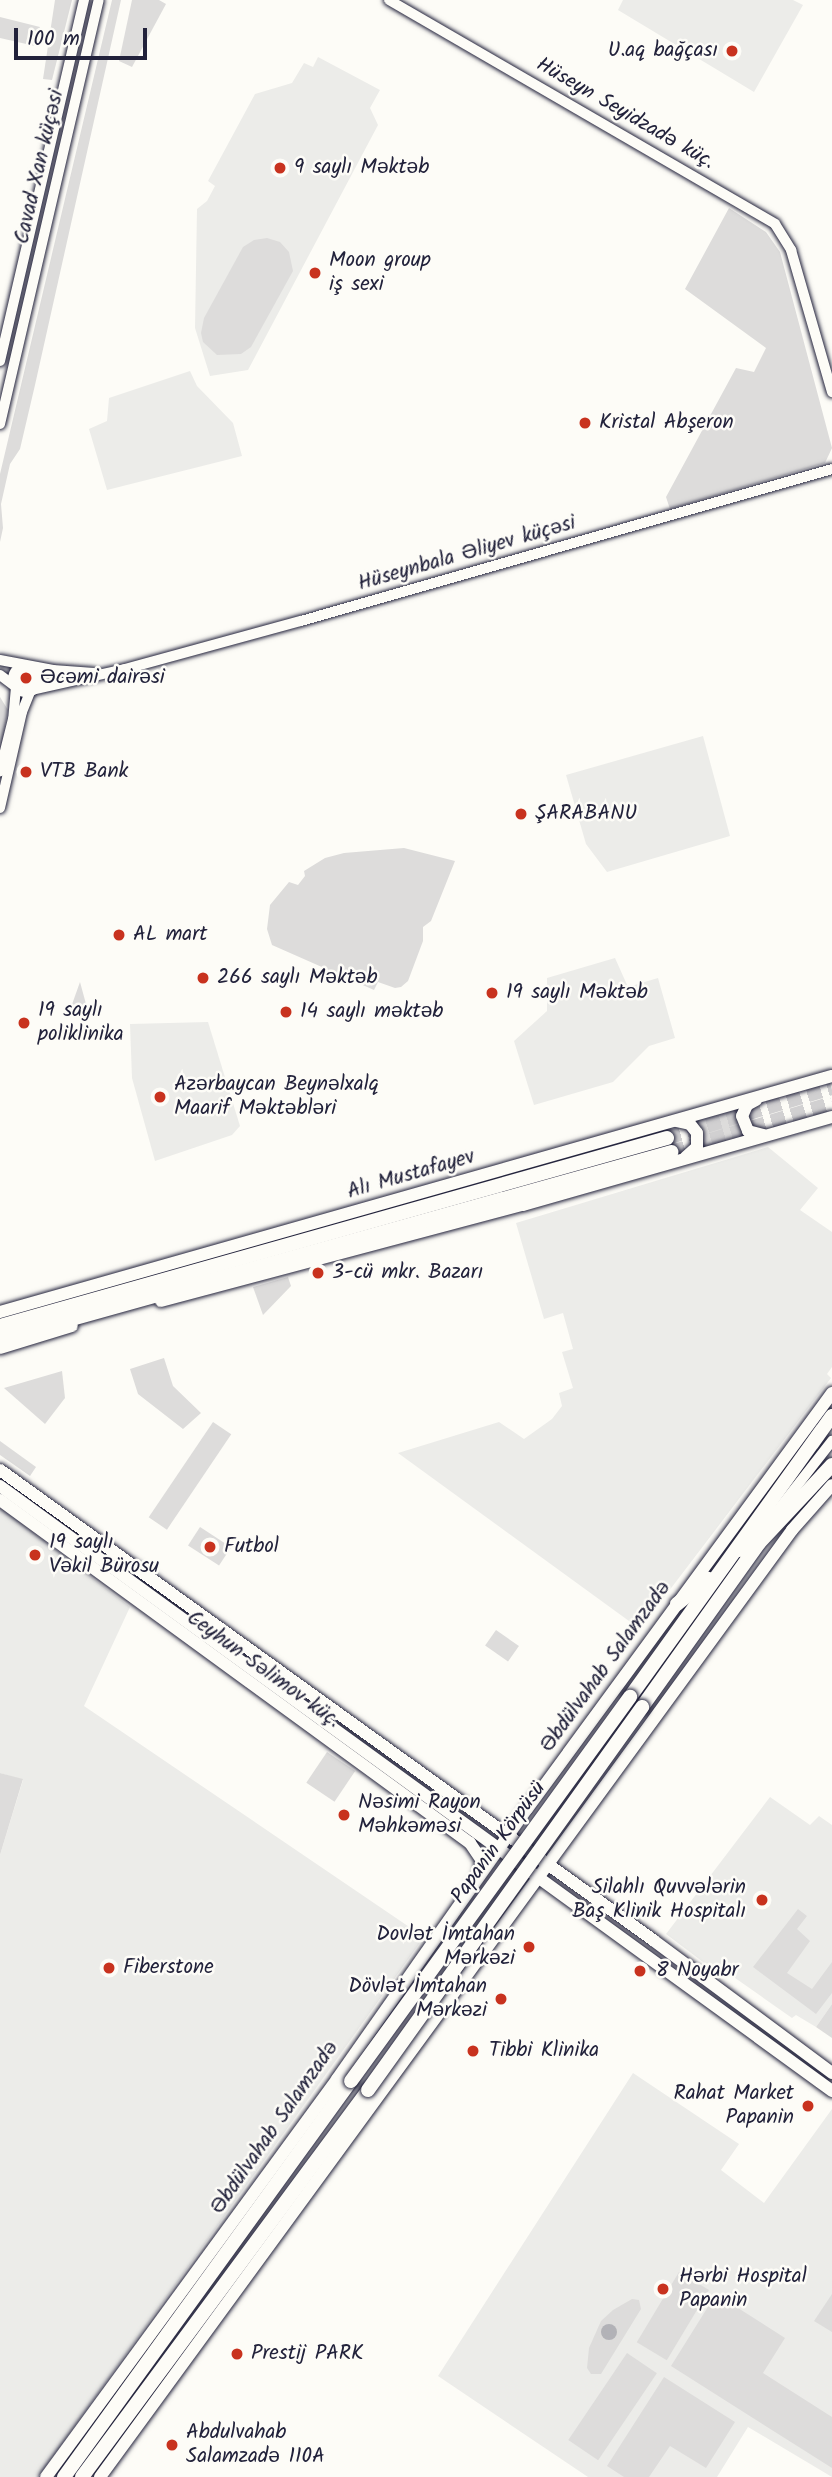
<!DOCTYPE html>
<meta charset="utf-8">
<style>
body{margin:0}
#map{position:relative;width:832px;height:2477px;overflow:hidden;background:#fdfcf7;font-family:Kalam,sans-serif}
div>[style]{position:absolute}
.built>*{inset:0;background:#ecece9}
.green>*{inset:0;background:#dddcdb;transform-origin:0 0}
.water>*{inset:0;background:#b2b2b7}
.round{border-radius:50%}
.primary-tunnel>*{height:14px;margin-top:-7px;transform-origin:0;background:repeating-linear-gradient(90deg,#d1d0d1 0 14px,transparent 0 21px)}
.roads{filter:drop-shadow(0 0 2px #22223b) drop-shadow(0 0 2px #22223b)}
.tertiary>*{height:10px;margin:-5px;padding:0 5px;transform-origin:5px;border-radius:5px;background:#fdfcf7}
.tertiary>.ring{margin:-5px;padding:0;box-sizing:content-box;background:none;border:10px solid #fdfcf7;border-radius:50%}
.secondary>*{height:12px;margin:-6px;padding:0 6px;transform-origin:6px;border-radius:6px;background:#fdfcf7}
.primary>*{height:14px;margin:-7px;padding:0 7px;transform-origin:7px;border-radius:7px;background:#fdfcf7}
.bridges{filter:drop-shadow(0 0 2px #22223b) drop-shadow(0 0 2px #22223b)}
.primary-bridge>*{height:14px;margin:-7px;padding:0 7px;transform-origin:7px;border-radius:7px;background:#fdfcf7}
.dots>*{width:19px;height:19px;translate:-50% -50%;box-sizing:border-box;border:4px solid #fdfcf7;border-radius:50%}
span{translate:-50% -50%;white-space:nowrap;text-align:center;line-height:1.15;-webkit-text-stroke:5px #fdfcf7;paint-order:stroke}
.poi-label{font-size:21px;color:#22223b}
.right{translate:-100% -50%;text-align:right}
.left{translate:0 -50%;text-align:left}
.street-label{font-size:21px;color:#22223b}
.scale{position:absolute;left:14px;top:28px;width:133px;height:32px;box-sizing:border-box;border:4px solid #22223b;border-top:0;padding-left:9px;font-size:21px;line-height:24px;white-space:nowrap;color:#22223b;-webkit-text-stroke:5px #fdfcf7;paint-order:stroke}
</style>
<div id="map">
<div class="built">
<i style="clip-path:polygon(623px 0,793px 0,803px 5px,754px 92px,618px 10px)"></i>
<i style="clip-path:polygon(318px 57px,380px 90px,370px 108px,378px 125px,248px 370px,210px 376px,195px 328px,197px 209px,207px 201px,215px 186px,208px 181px,255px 94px,292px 83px,304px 63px,313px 67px)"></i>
<i style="clip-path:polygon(190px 371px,197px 386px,233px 423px,242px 456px,107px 490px,89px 429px,107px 421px,109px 398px)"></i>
<i style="clip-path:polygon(703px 736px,730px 836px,607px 872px,586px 844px,566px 775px)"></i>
<i style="clip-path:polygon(615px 958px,628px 987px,658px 978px,675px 1038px,649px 1046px,613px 1082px,534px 1105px,514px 1041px,547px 1011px,547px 978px)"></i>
<i style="clip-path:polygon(208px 1022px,240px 1126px,232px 1135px,155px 1161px,132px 1078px,130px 1024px)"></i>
<i style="clip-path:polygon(768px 1147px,818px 1188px,800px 1210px,832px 1232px,832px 1367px,827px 1374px,831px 1378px,640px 1629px,398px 1453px,499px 1422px,524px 1439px,552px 1419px,562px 1406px,559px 1393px,573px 1388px,562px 1352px,573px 1349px,563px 1313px,544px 1319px,516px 1223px)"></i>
<i style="clip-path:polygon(0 1507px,130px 1607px,84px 1706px,424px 1937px,38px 2477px,0 2477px,0 1855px,23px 1780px,0 1773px)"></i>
<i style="clip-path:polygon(770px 1797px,810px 1825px,819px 1816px,832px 1825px,832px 2004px,816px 2027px,796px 2015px,792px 2018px,728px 1973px,724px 1978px,666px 1934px)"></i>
<i style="clip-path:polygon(633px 2073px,739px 2144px,721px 2170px,764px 2203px,832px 2109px,832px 2477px,748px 2427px,717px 2477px,588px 2477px,438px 2376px)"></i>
</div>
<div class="green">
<i style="clip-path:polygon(55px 0,72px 0,52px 80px,43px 79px)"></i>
<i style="clip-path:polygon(112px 0,121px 0,35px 385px,20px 449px,10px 464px,1px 504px,3px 528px,0 542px,0 474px)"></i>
<i style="clip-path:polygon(132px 0,159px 0,166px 4px,132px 67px,119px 61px)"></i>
<i style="clip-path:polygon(0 17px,40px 27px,35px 46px,0 38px)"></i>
<i style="clip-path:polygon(729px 208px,766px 232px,780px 252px,832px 448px,825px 463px,670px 509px,666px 497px,736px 368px,754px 372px,766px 348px,685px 289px)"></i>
<i style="clip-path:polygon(267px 238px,280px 242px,289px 252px,293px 271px,251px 347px,241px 354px,217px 355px,203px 342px,201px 333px,204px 318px,243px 247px,254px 240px)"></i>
<i style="clip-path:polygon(0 697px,8px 710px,0 753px)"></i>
<i style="clip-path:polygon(404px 848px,455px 861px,431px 921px,423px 927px,423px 941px,408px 981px,401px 987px,395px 988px,378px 982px,374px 990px,272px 945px,267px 929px,270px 905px,289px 882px,298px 885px,305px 876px,304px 871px,325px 858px,344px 853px)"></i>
<i style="clip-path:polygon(80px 982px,89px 1015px,70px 1010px)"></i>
<i style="left:732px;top:1109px;width:28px;height:37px;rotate:72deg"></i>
<i style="clip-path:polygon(288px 1277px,291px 1286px,263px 1315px,253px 1287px)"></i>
<i style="clip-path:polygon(164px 1358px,173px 1386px,201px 1413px,183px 1429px,138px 1394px,130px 1369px)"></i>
<i style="clip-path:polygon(62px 1371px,65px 1398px,45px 1424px,4px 1388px)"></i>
<i style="left:213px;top:1422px;width:22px;height:115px;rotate:34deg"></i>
<i style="clip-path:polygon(0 1441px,36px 1467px,30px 1476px,0 1455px)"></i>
<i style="left:200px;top:1527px;width:37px;height:22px;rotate:33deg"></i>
<i style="left:496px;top:1630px;width:28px;height:19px;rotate:35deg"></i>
<i style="left:327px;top:1752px;width:34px;height:37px;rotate:34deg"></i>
<i style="clip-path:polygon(0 1773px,23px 1779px,0 1855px)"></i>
<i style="clip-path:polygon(798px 1909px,807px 1916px,797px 1929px,810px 1941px,787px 1973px,812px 1989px,832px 1962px,832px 1993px,816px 2014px,753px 1967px)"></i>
<i style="clip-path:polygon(832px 2004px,832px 2038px,816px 2027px)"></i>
<i style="left:679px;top:2272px;width:35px;height:82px;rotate:31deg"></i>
<i style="clip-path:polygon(716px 2294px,785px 2338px,763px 2373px,832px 2417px,832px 2468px,671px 2366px)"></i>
<i style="clip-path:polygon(832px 2294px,832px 2332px,814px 2321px)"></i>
<i style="clip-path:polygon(632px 2299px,639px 2300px,641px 2309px,601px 2374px,591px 2374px,587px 2368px,589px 2348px,601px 2321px,613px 2310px)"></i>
<i style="left:627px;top:2353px;width:36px;height:105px;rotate:34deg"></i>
<i style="clip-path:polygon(664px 2377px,735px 2422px,706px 2468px,670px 2446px,649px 2477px,624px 2477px,607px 2466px)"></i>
</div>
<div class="water">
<i class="round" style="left:601px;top:2324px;width:16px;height:16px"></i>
</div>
<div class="primary-tunnel">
<i style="left:667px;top:1138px;width:172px;rotate:-16.9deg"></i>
<i style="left:671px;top:1152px;width:168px;rotate:-16.9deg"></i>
</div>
<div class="roads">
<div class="tertiary">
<i style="left:389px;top:0;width:446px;rotate:30.1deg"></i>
<i style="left:775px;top:224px;width:31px;rotate:58deg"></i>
<i style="left:791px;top:250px;width:148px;rotate:73.9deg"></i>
<i style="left:0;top:361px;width:371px;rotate:-76.9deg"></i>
<i style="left:0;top:424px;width:435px;rotate:-76.9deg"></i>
<i style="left:0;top:660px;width:54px;rotate:10.7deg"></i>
<i style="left:53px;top:670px;width:41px;rotate:4.2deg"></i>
<i class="ring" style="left:13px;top:666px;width:16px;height:16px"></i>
<i style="left:0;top:675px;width:20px;rotate:37deg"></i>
<i style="left:16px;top:687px;width:32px;rotate:95deg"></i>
<i style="left:13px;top:719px;width:54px;rotate:104deg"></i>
<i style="left:0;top:808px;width:98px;rotate:-77.1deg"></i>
<i style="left:22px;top:712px;width:24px;rotate:-68deg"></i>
<i style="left:31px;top:690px;width:96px;rotate:-12.6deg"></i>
<i style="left:125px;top:669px;width:182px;rotate:-15.3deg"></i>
<i style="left:301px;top:621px;width:552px;rotate:-15.97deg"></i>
<i style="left:740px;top:1552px;width:28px;rotate:-44deg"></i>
<i style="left:760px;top:1533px;width:117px;rotate:-52deg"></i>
</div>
<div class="secondary">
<i style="left:756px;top:1100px;width:10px;rotate:151deg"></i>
<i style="left:747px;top:1105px;width:12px;rotate:114deg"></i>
<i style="left:742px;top:1116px;width:16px;rotate:68deg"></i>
<i style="left:748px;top:1131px;width:16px;rotate:15deg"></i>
<i style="left:676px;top:1121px;width:14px;rotate:12deg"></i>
<i style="left:690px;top:1124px;width:11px;rotate:52deg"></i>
<i style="left:697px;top:1133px;width:14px;rotate:90deg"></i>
<i style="left:697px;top:1147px;width:15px;rotate:138deg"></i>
<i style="left:161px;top:1301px;width:375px;rotate:-14.9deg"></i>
<i style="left:523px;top:1205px;width:321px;rotate:-15.9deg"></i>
<i style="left:0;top:1312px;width:865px;rotate:-15.84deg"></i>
<i style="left:0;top:1348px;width:75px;rotate:-17deg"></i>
<i style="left:0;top:1470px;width:805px;rotate:35.74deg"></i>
<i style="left:653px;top:1940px;width:223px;rotate:36.6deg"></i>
<i style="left:0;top:1486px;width:1029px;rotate:36.02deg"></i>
<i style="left:0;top:1500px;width:582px;rotate:36.12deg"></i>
<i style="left:470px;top:1843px;width:22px;rotate:56deg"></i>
<i style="left:482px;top:1861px;width:11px;rotate:100deg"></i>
<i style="left:46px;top:2477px;width:493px;rotate:-53.8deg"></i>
<i style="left:337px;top:2079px;width:330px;rotate:-54.9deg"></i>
<i style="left:527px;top:1809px;width:516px;rotate:-53.75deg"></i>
<i style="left:100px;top:2477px;width:1173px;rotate:-53.84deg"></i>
<i style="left:792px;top:1530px;width:60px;rotate:-48.4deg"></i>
</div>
<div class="primary">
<i style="left:0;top:1326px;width:693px;rotate:-15.74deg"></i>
<i style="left:0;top:1339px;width:697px;rotate:-15.57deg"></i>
<i style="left:677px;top:1604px;width:40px;rotate:-39deg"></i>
<i style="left:630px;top:1697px;width:346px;rotate:-54.3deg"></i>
<i style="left:642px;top:1707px;width:201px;rotate:-54.5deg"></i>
<i style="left:759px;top:1543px;width:107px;rotate:-46.9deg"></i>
<i style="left:64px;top:2477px;width:489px;rotate:-54.1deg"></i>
<i style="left:82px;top:2477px;width:481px;rotate:-53.5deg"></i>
</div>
</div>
<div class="bridges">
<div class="primary-bridge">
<i style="left:351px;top:2081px;width:475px;rotate:-54deg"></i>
<i style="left:368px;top:2090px;width:471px;rotate:-54.4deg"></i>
</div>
</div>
<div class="dots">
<i style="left:732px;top:51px;background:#c8321e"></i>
<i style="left:280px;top:168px;background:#c8321e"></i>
<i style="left:315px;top:273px;background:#c8321e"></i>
<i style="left:585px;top:423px;background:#c8321e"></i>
<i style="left:26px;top:678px;background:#c8321e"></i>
<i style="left:26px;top:772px;background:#c8321e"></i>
<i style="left:521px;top:814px;background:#c8321e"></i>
<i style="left:119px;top:935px;background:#c8321e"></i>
<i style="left:203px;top:978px;background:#c8321e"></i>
<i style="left:492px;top:993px;background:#c8321e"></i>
<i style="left:286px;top:1012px;background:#c8321e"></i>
<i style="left:24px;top:1023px;background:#c8321e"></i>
<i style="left:160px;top:1097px;background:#c8321e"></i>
<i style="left:318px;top:1273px;background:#c8321e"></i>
<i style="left:210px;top:1547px;background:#c8321e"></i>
<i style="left:35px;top:1555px;background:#c8321e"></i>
<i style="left:344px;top:1815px;background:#c8321e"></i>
<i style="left:762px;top:1900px;background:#c8321e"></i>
<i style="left:529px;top:1947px;background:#c8321e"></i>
<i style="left:109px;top:1968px;background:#c8321e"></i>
<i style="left:640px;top:1971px;background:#c8321e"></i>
<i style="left:501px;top:1999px;background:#c8321e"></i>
<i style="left:473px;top:2051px;background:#c8321e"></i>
<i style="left:808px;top:2106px;background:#c8321e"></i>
<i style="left:663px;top:2289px;background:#c8321e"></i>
<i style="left:237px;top:2354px;background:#c8321e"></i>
<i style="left:172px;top:2445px;background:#c8321e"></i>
</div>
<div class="poi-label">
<span class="right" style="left:718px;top:51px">U.aq bağçası</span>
<span class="left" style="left:294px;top:168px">9 saylı Məktəb</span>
<span class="left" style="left:329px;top:273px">Moon group<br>iş sexi</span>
<span class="left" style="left:599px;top:423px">Kristal Abşeron</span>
<span class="left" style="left:40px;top:678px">Əcəmi dairəsi</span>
<span class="left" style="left:40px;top:772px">VTB Bank</span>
<span class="left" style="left:535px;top:814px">ŞARABANU</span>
<span class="left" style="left:133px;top:935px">AL mart</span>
<span class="left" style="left:217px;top:978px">266 saylı Məktəb</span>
<span class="left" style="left:506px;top:993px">19 saylı Məktəb</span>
<span class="left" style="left:38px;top:1023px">19 saylı<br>poliklinika</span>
<span class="left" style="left:300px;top:1012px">14 saylı məktəb</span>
<span class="left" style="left:174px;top:1097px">Azərbaycan Beynəlxalq<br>Maarif Məktəbləri</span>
<span class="left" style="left:332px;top:1273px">3-cü mkr. Bazarı</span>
<span class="left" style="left:49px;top:1555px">19 saylı<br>Vəkil Bürosu</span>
<span class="left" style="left:224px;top:1547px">Futbol</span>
<span class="left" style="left:358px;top:1815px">Nəsimi Rayon<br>Məhkəməsi</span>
<span class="right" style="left:746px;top:1900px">Silahlı Quvvələrin<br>Baş Klinik Hospitalı</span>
<span class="right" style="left:515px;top:1947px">Dovlət İmtahan<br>Mərkəzi</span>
<span class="left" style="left:123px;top:1968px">Fiberstone</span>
<span class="left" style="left:656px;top:1971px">8 Noyabr</span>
<span class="right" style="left:487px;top:1999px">Dövlət İmtahan<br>Mərkəzi</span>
<span class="left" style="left:489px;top:2051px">Tibbi Klinika</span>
<span class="right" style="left:794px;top:2106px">Rahat Market<br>Papanin</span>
<span class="left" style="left:679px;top:2289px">Hərbi Hospital<br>Papanin</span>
<span class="left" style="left:251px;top:2354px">Prestij PARK</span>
<span class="left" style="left:186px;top:2445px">Abdulvahab<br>Salamzadə 110A</span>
</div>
<div class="street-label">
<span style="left:625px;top:114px;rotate:30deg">Hüseyn Seyidzadə küç.</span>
<span style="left:40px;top:167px;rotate:-77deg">Cavad Xan küçəsi</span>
<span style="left:467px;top:554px;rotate:-16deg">Hüseynbala Əliyev küçəsi</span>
<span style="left:411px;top:1175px;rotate:-16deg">Alı Mustafayev</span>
<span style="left:606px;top:1667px;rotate:-54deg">Əbdülvahab Salamzadə</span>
<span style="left:263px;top:1670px;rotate:36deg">Ceyhun Səlimov küç.</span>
<span style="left:499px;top:1843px;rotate:-54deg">Papanin Körpüsü</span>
<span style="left:275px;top:2128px;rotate:-55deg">Əbdülvahab Salamzadə</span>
</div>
<div class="scale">100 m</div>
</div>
